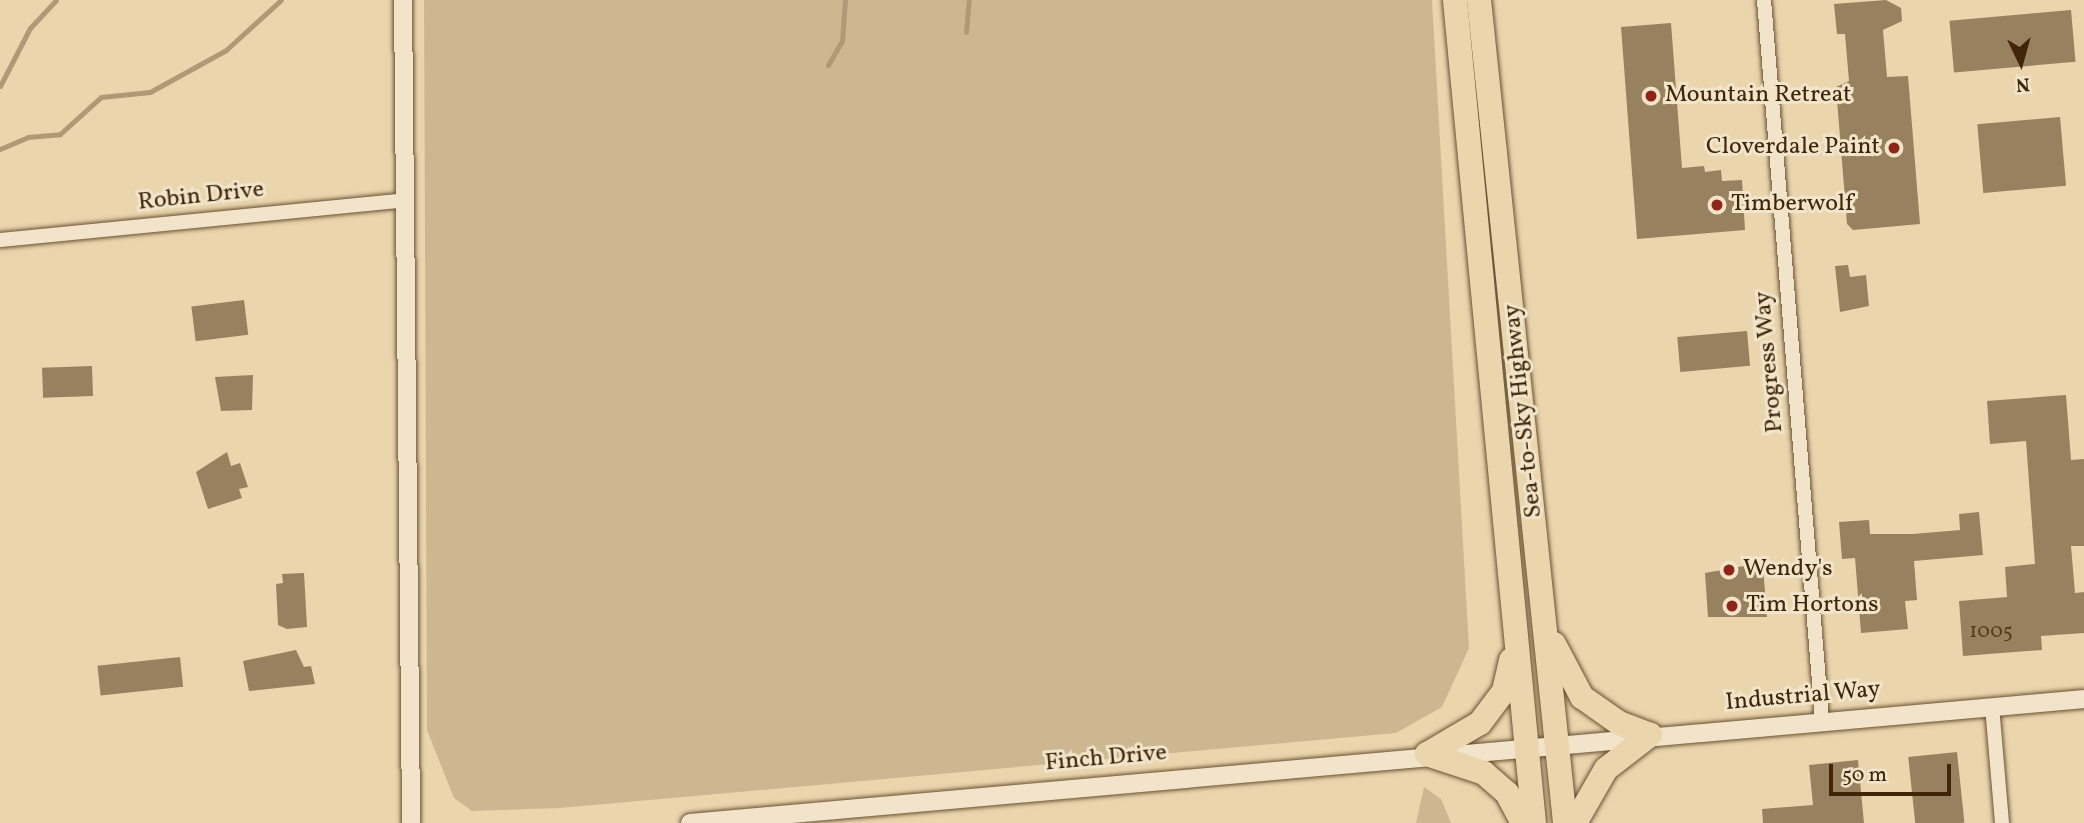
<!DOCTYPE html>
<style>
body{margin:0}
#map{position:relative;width:2084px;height:823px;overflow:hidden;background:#ead5ad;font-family:Vollkorn,serif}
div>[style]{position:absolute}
.green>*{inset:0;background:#cdb791}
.stream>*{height:5px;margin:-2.5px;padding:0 2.5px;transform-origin:2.5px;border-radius:2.5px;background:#b09975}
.building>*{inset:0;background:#98815e;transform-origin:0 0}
.roads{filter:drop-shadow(0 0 2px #6a5131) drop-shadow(0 0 2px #6a5131)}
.minor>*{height:14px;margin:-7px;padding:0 7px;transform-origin:7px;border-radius:7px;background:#f1e4ca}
.tertiary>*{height:18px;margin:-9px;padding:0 9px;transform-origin:9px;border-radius:9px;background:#f1e4ca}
.trunk>*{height:24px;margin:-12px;padding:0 12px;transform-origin:12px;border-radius:12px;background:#ead5ad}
.dots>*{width:19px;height:19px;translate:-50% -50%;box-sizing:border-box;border:4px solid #f1e4ca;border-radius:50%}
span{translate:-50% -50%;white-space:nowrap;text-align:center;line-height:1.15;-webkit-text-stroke:6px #f1e4ca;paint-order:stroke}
.number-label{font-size:21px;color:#563c1e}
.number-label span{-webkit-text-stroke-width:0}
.poi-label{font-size:24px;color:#402508}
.left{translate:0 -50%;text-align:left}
.right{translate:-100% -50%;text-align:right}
.street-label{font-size:24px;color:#402508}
.north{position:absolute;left:1986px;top:28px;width:70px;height:70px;-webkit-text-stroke:5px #f1e4ca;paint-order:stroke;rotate:175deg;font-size:19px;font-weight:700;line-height:28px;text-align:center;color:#402508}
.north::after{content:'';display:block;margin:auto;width:24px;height:32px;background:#402508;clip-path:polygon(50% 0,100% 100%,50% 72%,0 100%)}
.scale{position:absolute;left:1829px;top:764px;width:122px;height:32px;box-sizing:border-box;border:4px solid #402508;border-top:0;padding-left:9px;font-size:21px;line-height:24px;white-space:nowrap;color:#402508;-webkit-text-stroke:5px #f1e4ca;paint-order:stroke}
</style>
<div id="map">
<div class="green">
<i style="clip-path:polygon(424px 0,1432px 0,1469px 648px,1442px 707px,1396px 733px,560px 808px,472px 811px,454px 798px,427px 730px)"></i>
<i style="clip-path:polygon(1424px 787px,1441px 799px,1451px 823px,1416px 823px)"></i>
</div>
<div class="stream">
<i style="left:966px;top:32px;width:32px;rotate:-85deg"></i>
<i style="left:828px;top:65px;width:28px;rotate:-60deg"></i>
<i style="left:842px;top:41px;width:41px;rotate:-85.8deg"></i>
<i style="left:0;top:86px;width:65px;rotate:-62.7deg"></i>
<i style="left:30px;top:28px;width:38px;rotate:-47deg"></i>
<i style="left:0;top:149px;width:30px;rotate:-23deg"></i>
<i style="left:28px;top:137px;width:32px;rotate:-5deg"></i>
<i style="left:60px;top:134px;width:55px;rotate:-42.1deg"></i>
<i style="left:101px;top:97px;width:49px;rotate:-5.8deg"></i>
<i style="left:150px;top:92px;width:87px;rotate:-28.9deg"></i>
<i style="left:226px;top:50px;width:74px;rotate:-42.3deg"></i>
</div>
<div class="building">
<i style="clip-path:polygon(1886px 0,1901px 8px,1902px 21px,1883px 30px,1887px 77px,1908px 76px,1920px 224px,1853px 230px,1847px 224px,1836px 87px,1849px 81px,1845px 34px,1837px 34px,1834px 4px)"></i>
<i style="left:2071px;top:10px;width:52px;height:122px;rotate:85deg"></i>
<i style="clip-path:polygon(1671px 23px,1682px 168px,1704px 166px,1705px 172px,1721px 170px,1722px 181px,1742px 180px,1745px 230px,1637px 239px,1621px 27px)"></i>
<i style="left:2060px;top:117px;width:69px;height:83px;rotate:85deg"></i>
<i style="clip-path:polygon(1848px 265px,1850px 277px,1866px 275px,1869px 306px,1840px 312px,1835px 266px)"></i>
<i style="left:244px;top:300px;width:35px;height:53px;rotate:83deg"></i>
<i style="left:1747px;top:331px;width:35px;height:70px;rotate:85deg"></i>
<i style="left:92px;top:366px;width:30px;height:50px;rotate:88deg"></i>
<i style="clip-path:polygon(253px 375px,252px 410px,221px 411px,215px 377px)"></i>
<i style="clip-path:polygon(2066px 395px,2071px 460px,2084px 459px,2084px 546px,2071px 546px,2075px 593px,2084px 592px,2084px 633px,2041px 636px,2042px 650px,1963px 656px,1959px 601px,2007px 597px,2005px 567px,2035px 564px,2026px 441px,1990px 444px,1987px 401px)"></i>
<i style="clip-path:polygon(227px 452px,231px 466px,240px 463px,248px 487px,239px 489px,242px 498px,208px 509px,196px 472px)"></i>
<i style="clip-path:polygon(1979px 512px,1983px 555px,1914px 561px,1917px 600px,1905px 601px,1908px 629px,1861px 633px,1855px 558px,1842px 559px,1839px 522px,1869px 520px,1870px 534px,1913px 534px,1960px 530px,1959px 514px)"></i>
<i style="clip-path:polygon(1755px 564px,1763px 567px,1767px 617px,1708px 617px,1705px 573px)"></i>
<i style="clip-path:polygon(304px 573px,307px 627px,287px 629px,278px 625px,276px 584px,283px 583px,282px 574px)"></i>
<i style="clip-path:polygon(296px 650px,304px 667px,311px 666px,315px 684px,249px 691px,243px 661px)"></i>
<i style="left:180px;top:657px;width:30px;height:83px;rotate:84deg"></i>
<i style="left:1957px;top:752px;width:71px;height:49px;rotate:84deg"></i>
<i style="clip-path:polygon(1858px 760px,1864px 823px,1763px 823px,1762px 809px,1813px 805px,1809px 765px)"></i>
</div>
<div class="roads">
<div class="minor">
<i style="left:1764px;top:0;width:722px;rotate:85.39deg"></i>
<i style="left:0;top:240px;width:408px;rotate:-5.6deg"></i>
<i style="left:1992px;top:706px;width:117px;rotate:85.1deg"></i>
</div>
<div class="tertiary">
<i style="left:403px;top:0;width:823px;rotate:89.44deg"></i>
<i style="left:690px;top:823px;width:1400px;rotate:-5.08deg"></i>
</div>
<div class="trunk">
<i style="left:1455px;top:0;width:827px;rotate:84.52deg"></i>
<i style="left:1479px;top:0;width:827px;rotate:84.03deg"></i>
<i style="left:1554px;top:644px;width:60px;rotate:62.2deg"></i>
<i style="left:1582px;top:697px;width:45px;rotate:35.1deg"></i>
<i style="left:1619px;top:723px;width:33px;rotate:21deg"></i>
<i style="left:1427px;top:754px;width:61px;rotate:-30.3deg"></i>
<i style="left:1480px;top:723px;width:40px;rotate:-53deg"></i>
<i style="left:1504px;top:691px;width:32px;rotate:-77deg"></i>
<i style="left:1427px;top:754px;width:60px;rotate:18.4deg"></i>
<i style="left:1484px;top:773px;width:30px;rotate:41deg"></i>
<i style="left:1507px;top:793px;width:34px;rotate:62deg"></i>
<i style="left:1575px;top:823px;width:62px;rotate:-60.1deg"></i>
<i style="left:1606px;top:769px;width:56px;rotate:-37.7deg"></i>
</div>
</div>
<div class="dots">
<i style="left:1651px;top:96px;background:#8f2418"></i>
<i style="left:1894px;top:148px;background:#8f2418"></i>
<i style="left:1717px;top:205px;background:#8f2418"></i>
<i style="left:1729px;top:570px;background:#8f2418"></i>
<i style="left:1732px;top:606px;background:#8f2418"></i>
</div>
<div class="number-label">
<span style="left:1991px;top:632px">1005</span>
</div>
<div class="poi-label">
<span class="left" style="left:1665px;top:96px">Mountain Retreat</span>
<span class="right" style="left:1880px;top:148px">Cloverdale Paint</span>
<span class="left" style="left:1731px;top:205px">Timberwolf</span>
<span class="left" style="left:1743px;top:570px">Wendy's</span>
<span class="left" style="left:1746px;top:606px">Tim Hortons</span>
</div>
<div class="street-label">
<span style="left:201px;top:197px;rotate:-6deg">Robin Drive</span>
<span style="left:1770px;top:362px;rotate:-95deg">Progress Way</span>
<span style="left:1524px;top:411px;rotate:-96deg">Sea-to-Sky Highway</span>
<span style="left:1803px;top:697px;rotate:-5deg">Industrial Way</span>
<span style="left:1106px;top:759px;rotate:-5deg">Finch Drive</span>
</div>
<div class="north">N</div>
<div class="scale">50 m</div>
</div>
